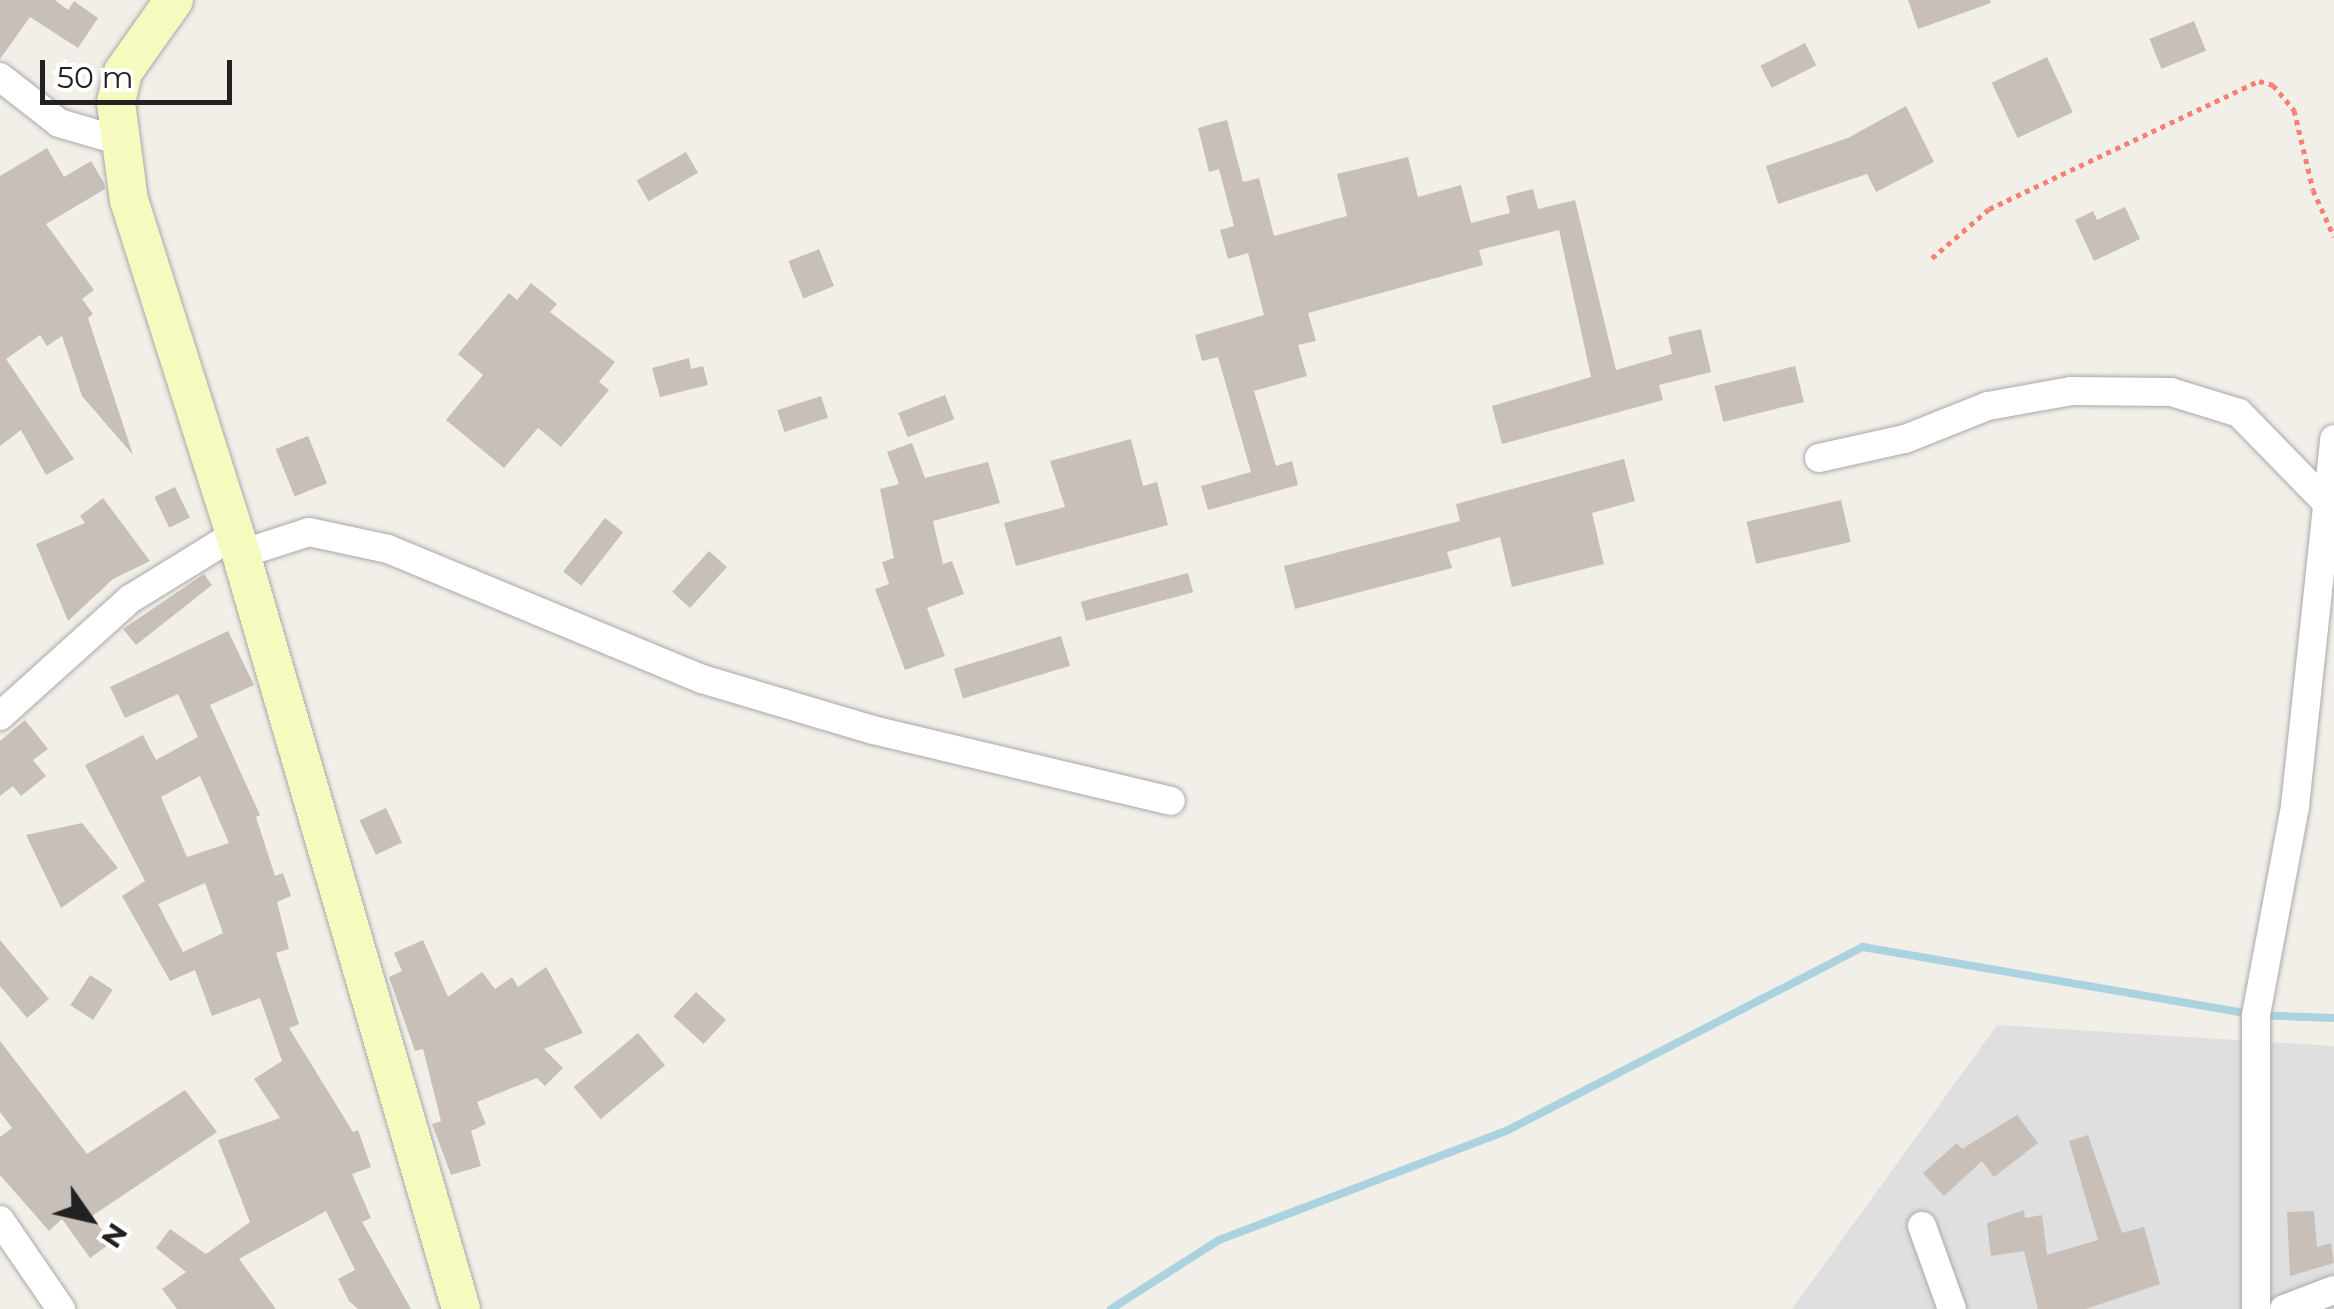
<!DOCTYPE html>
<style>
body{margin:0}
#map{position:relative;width:2334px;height:1309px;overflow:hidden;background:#f2efe9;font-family:Montserrat,sans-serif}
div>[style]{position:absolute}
.residential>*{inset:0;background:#e0dfdf}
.stream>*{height:8px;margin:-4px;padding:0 4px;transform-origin:4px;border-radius:4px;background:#aad3df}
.building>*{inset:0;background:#c7bfb8;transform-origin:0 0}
.path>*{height:5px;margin-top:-2.5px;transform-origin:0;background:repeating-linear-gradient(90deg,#fa8072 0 5px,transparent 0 10px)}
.roads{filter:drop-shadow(0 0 2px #a9a9a9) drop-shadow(0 0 2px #a9a9a9)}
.minor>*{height:28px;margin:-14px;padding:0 14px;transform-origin:14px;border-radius:14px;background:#fff}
.secondary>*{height:38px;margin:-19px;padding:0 19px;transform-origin:19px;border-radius:19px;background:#f7fabf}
span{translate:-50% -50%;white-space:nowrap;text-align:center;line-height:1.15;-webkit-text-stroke:8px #fff;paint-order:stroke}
.north{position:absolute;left:40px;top:1169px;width:100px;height:100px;-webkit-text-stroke:8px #fff;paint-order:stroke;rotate:124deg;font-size:28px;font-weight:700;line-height:40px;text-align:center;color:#222}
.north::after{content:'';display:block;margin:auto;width:35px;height:45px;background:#222;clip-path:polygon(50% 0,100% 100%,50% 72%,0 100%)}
.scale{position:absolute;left:40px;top:60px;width:192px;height:45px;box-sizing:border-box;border:5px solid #222;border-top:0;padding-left:12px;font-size:30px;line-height:35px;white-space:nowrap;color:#222;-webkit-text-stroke:8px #fff;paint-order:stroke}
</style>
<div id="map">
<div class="residential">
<i style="clip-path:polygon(1997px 1025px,2334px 1046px,2334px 1309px,1792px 1309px)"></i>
</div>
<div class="stream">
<i style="left:1111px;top:1309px;width:128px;rotate:-32.6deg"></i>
<i style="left:1219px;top:1240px;width:309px;rotate:-20.8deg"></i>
<i style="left:1508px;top:1130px;width:399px;rotate:-27.3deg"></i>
<i style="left:1863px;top:947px;width:399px;rotate:9.8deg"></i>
<i style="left:2256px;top:1015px;width:78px;rotate:2.2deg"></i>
</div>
<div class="building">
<i style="clip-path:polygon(0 0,55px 0,68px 10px,74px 1px,98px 18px,78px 48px,30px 17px,0 59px)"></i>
<i style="clip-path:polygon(1908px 0,1990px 0,1991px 3px,1918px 29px)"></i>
<i style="left:2194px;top:21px;width:32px;height:48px;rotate:68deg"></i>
<i style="left:1805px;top:43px;width:25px;height:50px;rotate:63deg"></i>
<i style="left:2047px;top:57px;width:61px;height:61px;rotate:65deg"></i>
<i style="clip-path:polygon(1906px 106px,1934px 162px,1876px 192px,1867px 174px,1778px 204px,1766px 166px,1848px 138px)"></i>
<i style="clip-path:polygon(1227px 120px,1243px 182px,1259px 178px,1274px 236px,1347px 216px,1337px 174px,1408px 157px,1418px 197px,1461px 185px,1471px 223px,1510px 213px,1506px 196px,1533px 189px,1538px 209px,1575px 200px,1616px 370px,1672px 354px,1668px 337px,1701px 329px,1711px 372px,1659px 385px,1663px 400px,1502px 444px,1492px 406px,1591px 377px,1559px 230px,1479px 250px,1483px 265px,1308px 313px,1316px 341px,1298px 345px,1307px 376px,1254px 391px,1276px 466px,1292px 461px,1298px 485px,1208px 510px,1201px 486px,1251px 472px,1218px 357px,1202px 361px,1195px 335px,1264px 315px,1248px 253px,1228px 259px,1220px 230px,1234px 226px,1219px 169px,1209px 172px,1198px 128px)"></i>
<i style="clip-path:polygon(47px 148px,64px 177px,91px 161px,104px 183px,105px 189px,46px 224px,94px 290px,82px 299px,93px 314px,88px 318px,133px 455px,82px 396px,62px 336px,47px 346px,40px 335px,6px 359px,74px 459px,46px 475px,21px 430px,0 446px,0 176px)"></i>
<i style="left:686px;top:152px;width:24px;height:57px;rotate:60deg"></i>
<i style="clip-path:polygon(2125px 207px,2140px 239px,2094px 261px,2075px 220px,2093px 211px,2097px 220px)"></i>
<i style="left:819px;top:249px;width:40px;height:33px;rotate:68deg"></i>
<i style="clip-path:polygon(531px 283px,557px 304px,550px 312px,615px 362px,599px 382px,609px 390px,561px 447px,538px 428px,504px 468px,446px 420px,483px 375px,458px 354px,509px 293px,517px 300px)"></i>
<i style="clip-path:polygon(689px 358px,691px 369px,703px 366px,708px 385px,660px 397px,652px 368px)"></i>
<i style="left:1795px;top:366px;width:37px;height:83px;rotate:76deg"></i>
<i style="left:945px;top:395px;width:26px;height:50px;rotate:69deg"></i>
<i style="left:821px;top:396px;width:23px;height:46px;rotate:72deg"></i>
<i style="left:308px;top:436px;width:51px;height:35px;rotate:68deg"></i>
<i style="clip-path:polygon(1131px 439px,1143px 486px,1157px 482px,1168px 525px,1016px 566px,1004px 523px,1065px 507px,1050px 461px)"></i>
<i style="clip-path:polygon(912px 443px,925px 478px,988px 462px,1000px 503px,933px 521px,943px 564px,952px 561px,964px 594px,927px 608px,945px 656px,905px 670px,875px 589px,889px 584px,882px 562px,894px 558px,880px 489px,899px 484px,887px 452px)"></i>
<i style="clip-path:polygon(1624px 459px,1635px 501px,1592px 513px,1604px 564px,1512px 587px,1500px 537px,1447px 552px,1452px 568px,1295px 609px,1284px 566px,1460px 521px,1456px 504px)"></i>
<i style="left:175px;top:487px;width:34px;height:23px;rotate:64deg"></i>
<i style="clip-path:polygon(103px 498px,150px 561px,113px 579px,68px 621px,36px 544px,85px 523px,80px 516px)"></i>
<i style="left:1841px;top:500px;width:43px;height:97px;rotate:77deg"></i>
<i style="left:605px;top:518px;width:23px;height:68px;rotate:38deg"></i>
<i style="left:709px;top:551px;width:24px;height:55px;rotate:42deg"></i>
<i style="left:1188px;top:573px;width:20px;height:111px;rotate:75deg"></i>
<i style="clip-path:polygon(204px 574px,212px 585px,136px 645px,123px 629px)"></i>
<i style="clip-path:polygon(evenodd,228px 631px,254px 685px,210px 705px,260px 815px,256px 817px,275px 876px,283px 873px,291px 896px,277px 902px,289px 949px,276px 953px,299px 1024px,289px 1028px,353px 1132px,358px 1130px,371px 1167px,352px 1174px,371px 1218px,362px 1222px,411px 1309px,358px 1309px,349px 1301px,338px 1279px,355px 1270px,326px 1211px,239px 1259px,276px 1309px,177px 1309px,162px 1289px,186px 1272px,156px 1248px,170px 1229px,206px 1254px,250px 1222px,218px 1140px,280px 1118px,254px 1079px,282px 1061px,260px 998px,212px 1016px,195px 970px,170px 981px,122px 896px,145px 881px,85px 765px,143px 735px,156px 760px,198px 737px,178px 694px,125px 718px,110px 687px,228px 631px,200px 776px,229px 843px,187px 857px,161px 797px,200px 776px,228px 631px,205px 883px,223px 933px,183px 952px,158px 904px,205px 883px)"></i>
<i style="left:1061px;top:636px;width:31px;height:112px;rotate:73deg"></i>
<i style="clip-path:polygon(25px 720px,48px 749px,33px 760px,46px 776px,21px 796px,13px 786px,0 796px,0 741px)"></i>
<i style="left:386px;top:808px;width:38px;height:29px;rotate:65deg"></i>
<i style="clip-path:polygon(82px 823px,118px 868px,61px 908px,26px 835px)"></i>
<i style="clip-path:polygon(0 940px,49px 999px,27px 1018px,0 986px)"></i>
<i style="clip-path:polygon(423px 940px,448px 997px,482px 972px,495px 989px,512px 977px,518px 987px,546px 967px,583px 1033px,544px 1049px,563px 1068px,545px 1086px,537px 1078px,477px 1102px,486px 1124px,471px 1131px,481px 1166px,451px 1175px,432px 1124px,441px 1121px,423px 1049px,415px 1051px,389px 977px,402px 971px,394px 953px)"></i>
<i style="left:90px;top:975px;width:27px;height:36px;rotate:33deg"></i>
<i style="left:696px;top:992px;width:41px;height:33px;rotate:43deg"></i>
<i style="left:638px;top:1033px;width:42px;height:84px;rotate:50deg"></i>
<i style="clip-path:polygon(0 1041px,87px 1154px,185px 1090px,217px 1132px,92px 1216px,111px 1243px,90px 1258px,62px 1219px,49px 1231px,0 1175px,0 1137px,12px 1128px,0 1112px)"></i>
<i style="clip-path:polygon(2017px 1115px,2038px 1143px,1994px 1177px,1982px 1161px,1944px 1196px,1923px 1173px,1957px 1143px,1962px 1149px)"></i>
<i style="clip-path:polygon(2088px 1135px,2122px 1233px,2144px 1227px,2160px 1284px,2086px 1309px,2038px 1309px,2024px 1251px,1991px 1256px,1987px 1223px,2024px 1210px,2025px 1218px,2042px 1215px,2047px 1255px,2098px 1240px,2069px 1141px)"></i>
<i style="clip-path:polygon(2314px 1211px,2317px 1247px,2331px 1243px,2334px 1263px,2290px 1276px,2287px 1212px)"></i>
</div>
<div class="path">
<i style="left:1932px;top:258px;width:75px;rotate:-40.7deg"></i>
<i style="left:1989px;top:209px;width:299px;rotate:-25.4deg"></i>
<i style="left:2259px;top:81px;width:15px;rotate:16deg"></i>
<i style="left:2273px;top:85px;width:33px;rotate:50deg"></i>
<i style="left:2294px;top:110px;width:82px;rotate:76.6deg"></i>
<i style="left:2313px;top:190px;width:51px;rotate:65.9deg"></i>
</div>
<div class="roads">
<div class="minor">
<i style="left:0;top:77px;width:75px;rotate:37.9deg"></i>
<i style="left:59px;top:123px;width:60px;rotate:16.3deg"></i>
<i style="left:1819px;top:458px;width:88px;rotate:-12.5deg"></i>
<i style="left:1905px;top:439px;width:89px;rotate:-21.7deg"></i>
<i style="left:1988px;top:406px;width:84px;rotate:-10.2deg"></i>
<i style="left:2071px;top:391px;width:100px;rotate:0.6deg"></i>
<i style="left:2171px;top:392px;width:71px;rotate:17.2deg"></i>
<i style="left:2239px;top:413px;width:122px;rotate:45.7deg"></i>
<i style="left:241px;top:554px;width:71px;rotate:-17.9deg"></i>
<i style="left:309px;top:532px;width:81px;rotate:12.1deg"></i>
<i style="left:388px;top:549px;width:340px;rotate:22.5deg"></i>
<i style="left:702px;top:679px;width:178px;rotate:16.6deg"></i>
<i style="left:873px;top:730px;width:306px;rotate:13.4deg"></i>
<i style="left:0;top:716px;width:175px;rotate:-42deg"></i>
<i style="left:130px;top:599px;width:122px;rotate:-31.6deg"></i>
<i style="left:0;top:1220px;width:108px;rotate:55.6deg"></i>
<i style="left:1922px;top:1226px;width:88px;rotate:70.1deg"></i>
<i style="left:2256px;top:1309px;width:294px;rotate:-90deg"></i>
<i style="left:2256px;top:1015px;width:213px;rotate:-79.4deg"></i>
<i style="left:2295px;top:806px;width:369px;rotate:-83.9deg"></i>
<i style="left:2284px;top:1309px;width:53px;rotate:-20.8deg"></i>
</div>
<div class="secondary">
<i style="left:174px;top:0;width:88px;rotate:125.3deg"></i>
<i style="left:123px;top:72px;width:32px;rotate:103deg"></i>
<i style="left:116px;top:103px;width:98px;rotate:82.4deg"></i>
<i style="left:129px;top:200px;width:371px;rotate:72.4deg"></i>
<i style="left:241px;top:554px;width:786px;rotate:73.75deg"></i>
</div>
</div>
<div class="north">N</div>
<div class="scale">50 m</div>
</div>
